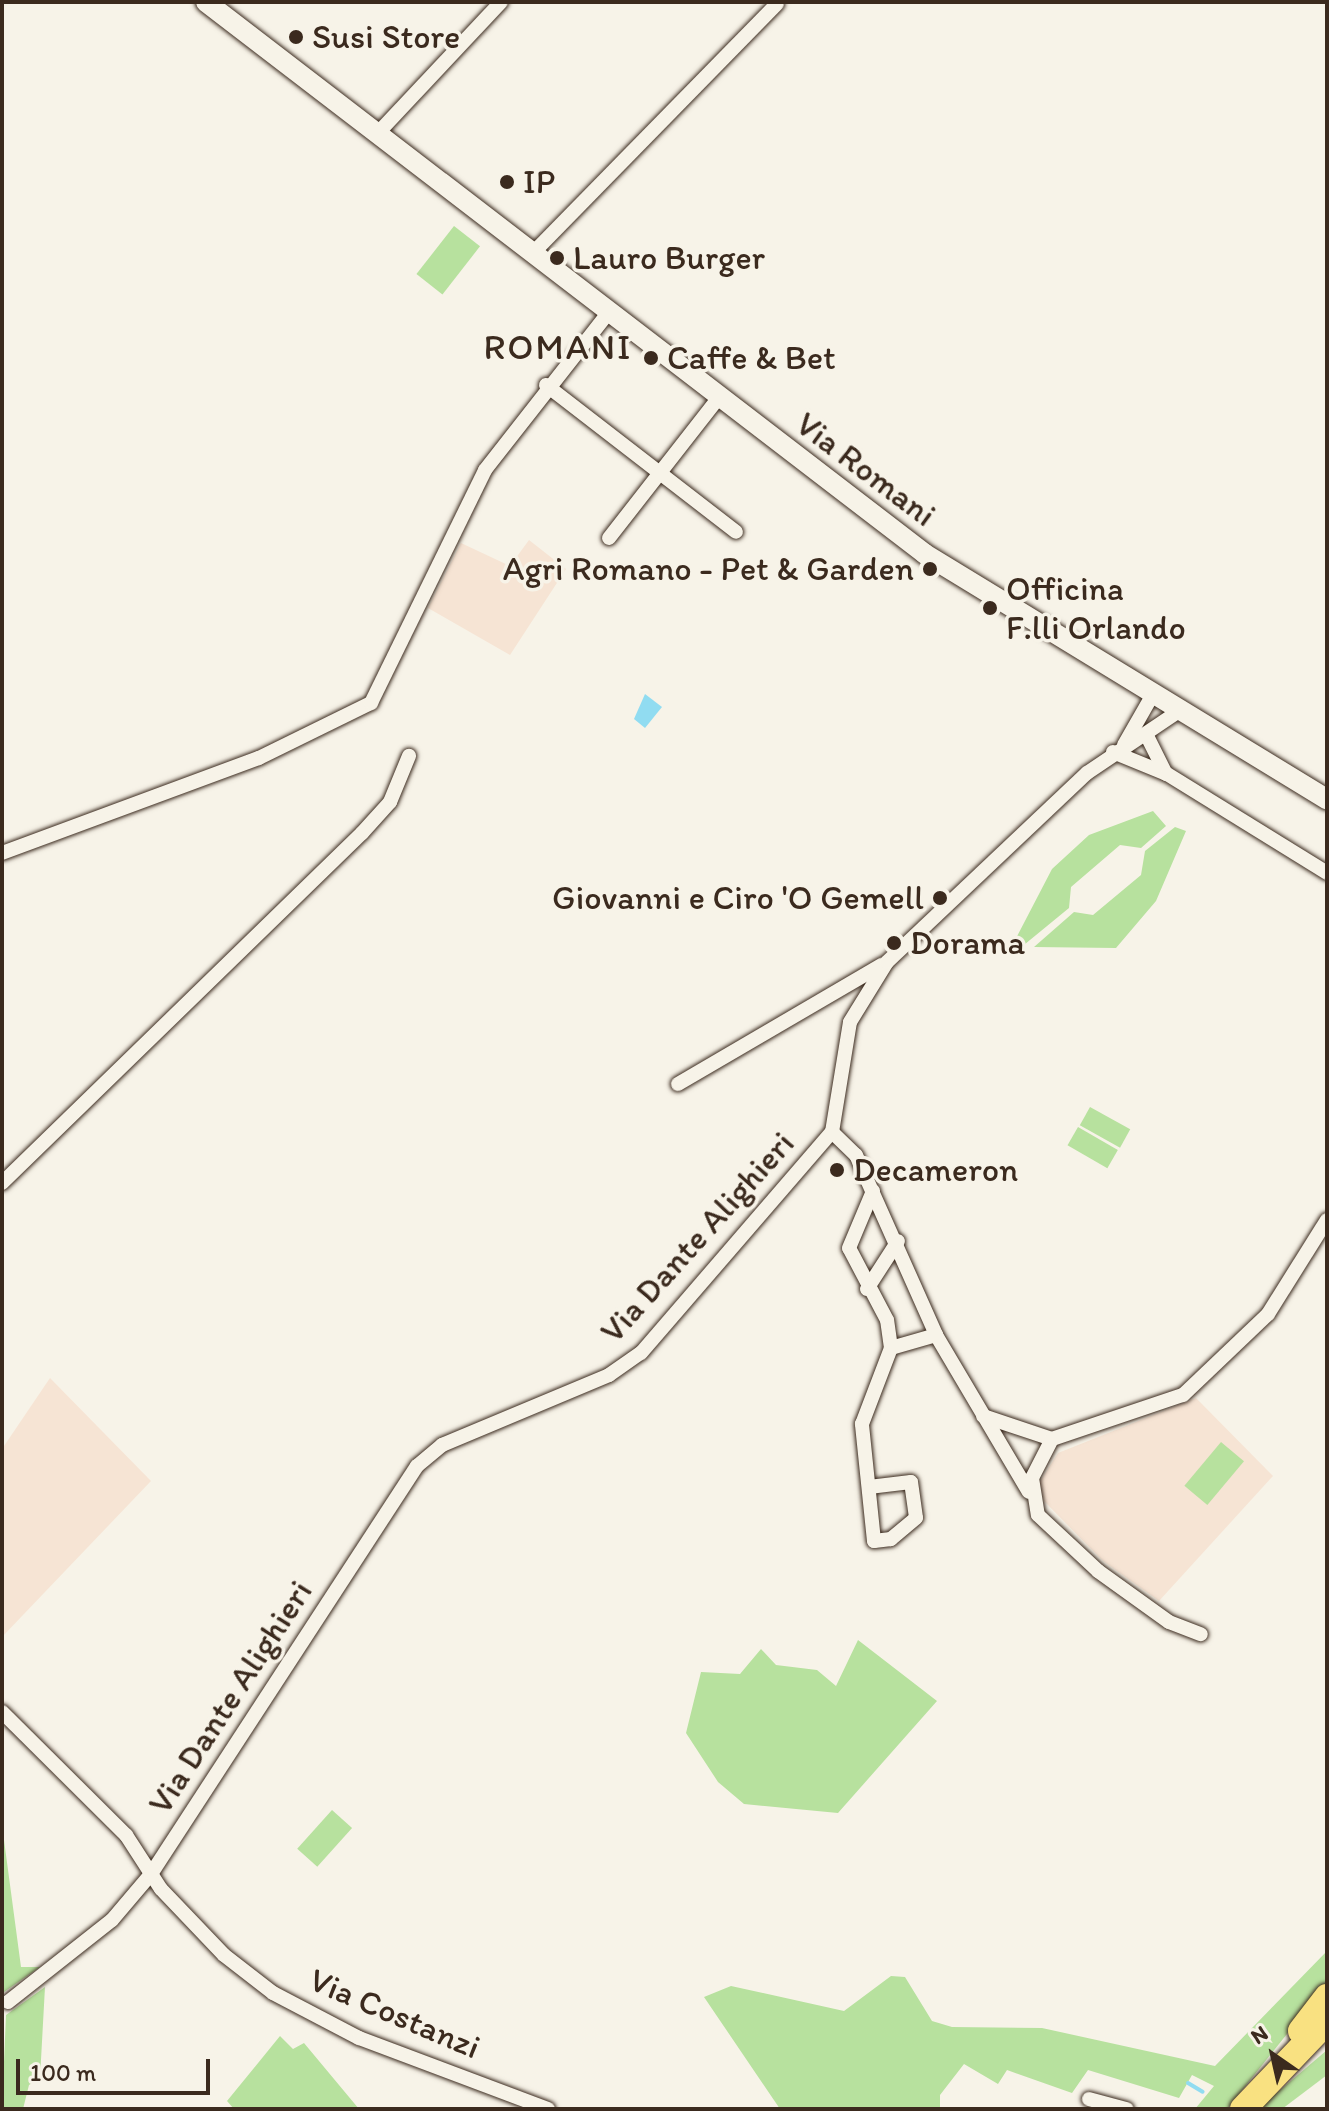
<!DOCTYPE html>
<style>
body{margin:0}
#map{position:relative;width:1329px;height:2111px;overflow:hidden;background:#f7f3e8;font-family:Itim,sans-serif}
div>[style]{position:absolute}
.built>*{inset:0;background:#f6e4d4}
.green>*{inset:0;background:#b7e19e;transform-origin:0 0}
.water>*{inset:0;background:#91dcf1}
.stream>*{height:4px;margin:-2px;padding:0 2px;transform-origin:2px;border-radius:2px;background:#91dcf1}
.roads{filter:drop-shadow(0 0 2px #3b2a1e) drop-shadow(0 0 2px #3b2a1e)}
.street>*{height:14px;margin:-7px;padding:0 7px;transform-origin:7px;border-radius:7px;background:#f7f3e8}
.secondary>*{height:20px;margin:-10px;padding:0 10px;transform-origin:10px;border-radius:10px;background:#f7f3e8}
.highway>*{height:26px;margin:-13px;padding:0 13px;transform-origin:13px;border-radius:13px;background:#f9e181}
.dots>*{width:22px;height:22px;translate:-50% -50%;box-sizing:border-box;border:4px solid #f7f3e8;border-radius:50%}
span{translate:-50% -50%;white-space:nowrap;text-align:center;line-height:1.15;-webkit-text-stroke:7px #f7f3e8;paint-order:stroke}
.poi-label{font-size:34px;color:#3b2a1e}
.left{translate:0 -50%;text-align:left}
.right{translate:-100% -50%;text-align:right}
.street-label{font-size:34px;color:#3b2a1e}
.neighbourhood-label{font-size:36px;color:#3b2a1e;letter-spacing:2px}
.frame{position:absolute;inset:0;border:4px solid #3b2a1e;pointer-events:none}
.north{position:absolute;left:1233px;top:2015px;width:80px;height:80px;-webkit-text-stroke:6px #f7f3e8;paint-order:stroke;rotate:326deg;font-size:22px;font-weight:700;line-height:32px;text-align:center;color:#3b2a1e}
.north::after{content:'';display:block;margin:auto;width:28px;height:36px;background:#3b2a1e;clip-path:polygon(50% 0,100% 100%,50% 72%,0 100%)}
.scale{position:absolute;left:16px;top:2059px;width:194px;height:36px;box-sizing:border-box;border:4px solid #3b2a1e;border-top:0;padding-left:10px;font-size:24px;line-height:28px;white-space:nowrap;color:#3b2a1e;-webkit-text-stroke:6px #f7f3e8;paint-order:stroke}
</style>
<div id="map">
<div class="built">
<i style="clip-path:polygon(529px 540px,566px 569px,510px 655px,428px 608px,461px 543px,510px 566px)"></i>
<i style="clip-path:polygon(50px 1378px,151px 1481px,2px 1637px,2px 1449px)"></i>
<i style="clip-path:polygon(1196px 1398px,1273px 1476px,1159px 1601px,1103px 1561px,1044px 1501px,1039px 1483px,1058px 1453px)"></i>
</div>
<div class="green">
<i style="left:454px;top:226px;width:33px;height:61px;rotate:38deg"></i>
<i style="clip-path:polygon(1153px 811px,1166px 826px,1141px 848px,1120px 845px,1071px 887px,1069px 908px,1019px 949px,1012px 946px,1052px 869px,1089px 835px)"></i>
<i style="clip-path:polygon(1175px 827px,1186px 831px,1156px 901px,1116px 948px,1034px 947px,1074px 912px,1093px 915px,1141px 875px,1145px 851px)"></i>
<i style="left:1090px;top:1107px;width:46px;height:21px;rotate:29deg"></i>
<i style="left:1078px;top:1127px;width:46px;height:21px;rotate:30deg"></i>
<i style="left:1221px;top:1442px;width:30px;height:57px;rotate:40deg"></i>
<i style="clip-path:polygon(858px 1640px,937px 1701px,838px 1813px,744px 1804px,718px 1782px,686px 1733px,701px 1672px,740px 1674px,761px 1649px,776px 1665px,817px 1670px,836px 1686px)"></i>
<i style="left:332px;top:1810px;width:27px;height:52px;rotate:42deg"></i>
<i style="clip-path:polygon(2px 1825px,21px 1967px,40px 1967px,4px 1992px)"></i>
<i style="clip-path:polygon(1327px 1951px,1327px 1984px,1227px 2109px,1195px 2109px,1214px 2086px,1192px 2075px,1179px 2098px,1088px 2070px,1072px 2093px,1007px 2070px,998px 2084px,964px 2064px,940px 2095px,940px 2109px,780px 2109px,704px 1997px,731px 1986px,844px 2011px,891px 1976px,905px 1977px,932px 2021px,952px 2027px,1042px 2028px,1215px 2066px)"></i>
<i style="clip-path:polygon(45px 1987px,40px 2078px,29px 2085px,23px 2109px,2px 2109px,6px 2015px)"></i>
<i style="clip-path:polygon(280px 2036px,293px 2049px,304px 2043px,359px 2109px,234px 2109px,227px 2101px)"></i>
<i style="clip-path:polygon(1327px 2050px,1327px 2075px,1282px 2109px,1258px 2109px)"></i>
</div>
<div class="water">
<i style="clip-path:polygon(645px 694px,662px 707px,645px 728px,634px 719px)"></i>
</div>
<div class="stream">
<i style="left:1188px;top:2083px;width:17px;rotate:31deg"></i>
</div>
<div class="roads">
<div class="street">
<i style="left:377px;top:134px;width:181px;rotate:-46.8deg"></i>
<i style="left:532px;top:254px;width:350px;rotate:-45.6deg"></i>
<i style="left:546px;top:385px;width:240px;rotate:37.7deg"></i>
<i style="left:609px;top:538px;width:179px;rotate:-52deg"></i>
<i style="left:1148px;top:738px;width:40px;rotate:63.4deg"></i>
<i style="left:1124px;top:745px;width:56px;rotate:-60.3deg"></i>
<i style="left:1113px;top:752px;width:58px;rotate:22.2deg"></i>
<i style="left:1167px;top:774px;width:188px;rotate:31.7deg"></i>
<i style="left:2px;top:853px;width:274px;rotate:-20.3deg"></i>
<i style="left:259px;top:758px;width:125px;rotate:-26.2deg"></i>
<i style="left:371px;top:703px;width:259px;rotate:-63.9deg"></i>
<i style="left:485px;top:470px;width:201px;rotate:-51.9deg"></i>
<i style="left:678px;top:1084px;width:236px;rotate:-30.3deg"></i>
<i style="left:832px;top:1132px;width:33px;rotate:44deg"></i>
<i style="left:856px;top:1155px;width:197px;rotate:66deg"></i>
<i style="left:936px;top:1335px;width:182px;rotate:59.4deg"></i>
<i style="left:2px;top:1183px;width:502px;rotate:-44.19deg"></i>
<i style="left:362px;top:833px;width:42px;rotate:-47.9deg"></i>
<i style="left:390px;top:802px;width:50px;rotate:-67.6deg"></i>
<i style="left:867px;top:1289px;width:57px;rotate:-57.1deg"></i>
<i style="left:891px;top:1348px;width:47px;rotate:-16.1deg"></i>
<i style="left:983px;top:1416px;width:73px;rotate:18.4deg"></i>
<i style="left:1052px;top:1439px;width:138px;rotate:-18.6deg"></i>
<i style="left:1183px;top:1395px;width:117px;rotate:-43.6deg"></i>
<i style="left:1268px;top:1314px;width:111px;rotate:-57.9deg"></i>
<i style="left:1052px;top:1439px;width:44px;rotate:117.1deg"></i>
<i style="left:1032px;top:1478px;width:37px;rotate:81deg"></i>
<i style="left:1038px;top:1515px;width:82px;rotate:43deg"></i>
<i style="left:1098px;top:1571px;width:87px;rotate:35.7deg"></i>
<i style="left:1169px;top:1622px;width:34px;rotate:21deg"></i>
<i style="left:869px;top:1487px;width:42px;rotate:-6.8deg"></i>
<i style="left:911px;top:1482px;width:36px;rotate:82deg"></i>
<i style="left:916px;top:1518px;width:33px;rotate:140deg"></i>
<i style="left:891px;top:1539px;width:17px;rotate:173deg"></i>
<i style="left:874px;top:1541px;width:118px;rotate:-95.9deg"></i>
<i style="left:862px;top:1424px;width:81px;rotate:-69.1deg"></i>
<i style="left:891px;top:1348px;width:28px;rotate:-98deg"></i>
<i style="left:887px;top:1320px;width:81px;rotate:-117.8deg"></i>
<i style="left:849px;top:1248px;width:62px;rotate:-67.2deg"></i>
<i style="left:2px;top:1712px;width:175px;rotate:44.8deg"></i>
<i style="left:126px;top:1835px;width:64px;rotate:57.1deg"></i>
<i style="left:161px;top:1889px;width:91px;rotate:46.3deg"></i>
<i style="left:224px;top:1955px;width:62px;rotate:37.8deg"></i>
<i style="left:273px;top:1993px;width:97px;rotate:27.6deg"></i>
<i style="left:359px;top:2038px;width:202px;rotate:20.6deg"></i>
<i style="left:8px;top:2002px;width:132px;rotate:-38.3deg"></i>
<i style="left:112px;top:1920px;width:60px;rotate:-49.7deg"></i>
<i style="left:151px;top:1874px;width:487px;rotate:-56.9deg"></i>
<i style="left:417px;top:1466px;width:33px;rotate:-40deg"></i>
<i style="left:442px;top:1445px;width:181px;rotate:-22.7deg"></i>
<i style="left:609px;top:1375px;width:39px;rotate:-35deg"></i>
<i style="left:641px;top:1353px;width:292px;rotate:-49.2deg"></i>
<i style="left:832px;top:1132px;width:111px;rotate:-80.7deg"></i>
<i style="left:850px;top:1022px;width:70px;rotate:-58.3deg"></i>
<i style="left:887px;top:962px;width:275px;rotate:-43.4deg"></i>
<i style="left:1087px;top:773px;width:111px;rotate:-34deg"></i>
<i style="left:1089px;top:2099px;width:39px;rotate:15deg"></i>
</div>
<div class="secondary">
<i style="left:206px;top:2px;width:906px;rotate:37.51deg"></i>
<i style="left:925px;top:554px;width:471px;rotate:31.4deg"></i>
</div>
<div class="highway">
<i style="left:1301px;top:2031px;width:43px;rotate:-52.6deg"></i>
<i style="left:1243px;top:2109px;width:122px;rotate:-46.3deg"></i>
</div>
</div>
<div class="dots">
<i style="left:296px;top:37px;background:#3b2a1e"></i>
<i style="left:507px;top:182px;background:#3b2a1e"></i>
<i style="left:557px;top:258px;background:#3b2a1e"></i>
<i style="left:651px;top:358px;background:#3b2a1e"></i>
<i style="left:930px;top:569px;background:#3b2a1e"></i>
<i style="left:990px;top:608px;background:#3b2a1e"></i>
<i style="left:940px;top:898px;background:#3b2a1e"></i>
<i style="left:894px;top:943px;background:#3b2a1e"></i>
<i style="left:837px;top:1170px;background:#3b2a1e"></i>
</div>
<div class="poi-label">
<span class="left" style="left:312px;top:37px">Susi Store</span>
<span class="left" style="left:523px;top:182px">IP</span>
<span class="left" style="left:573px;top:258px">Lauro Burger</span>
<span class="left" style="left:667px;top:358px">Caffe &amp; Bet</span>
<span class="right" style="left:914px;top:569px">Agri Romano - Pet &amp; Garden</span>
<span class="left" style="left:1006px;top:608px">Officina<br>F.lli Orlando</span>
<span class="right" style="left:924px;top:898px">Giovanni e Ciro 'O Gemell</span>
<span class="left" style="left:910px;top:943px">Dorama</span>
<span class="left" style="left:853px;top:1170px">Decameron</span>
</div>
<div class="street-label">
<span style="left:866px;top:469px;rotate:37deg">Via Romani</span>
<span style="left:697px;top:1237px;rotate:-48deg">Via Dante Alighieri</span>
<span style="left:230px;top:1697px;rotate:-57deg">Via Dante Alighieri</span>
<span style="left:395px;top:2013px;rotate:23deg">Via Costanzi</span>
</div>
<div class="neighbourhood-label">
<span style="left:558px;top:347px">ROMANI</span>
</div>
<div class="frame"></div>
<div class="north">N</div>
<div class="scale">100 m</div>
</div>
